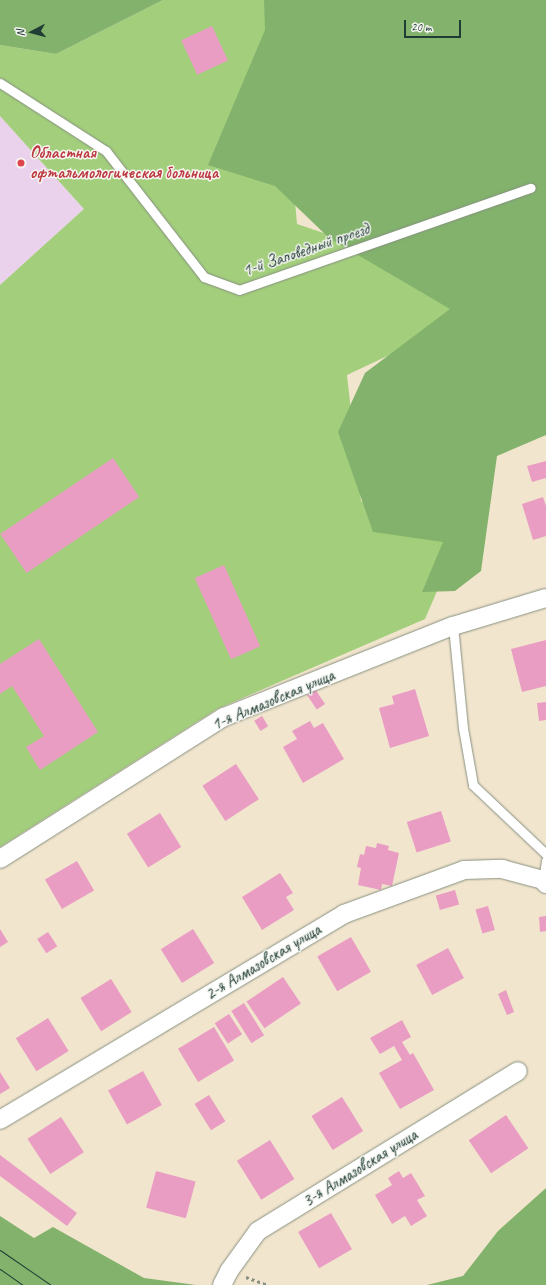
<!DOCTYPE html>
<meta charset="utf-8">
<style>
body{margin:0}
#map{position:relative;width:546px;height:1285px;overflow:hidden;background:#f2e5ce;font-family:Caveat,sans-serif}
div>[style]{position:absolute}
.built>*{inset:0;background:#ead1ec}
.green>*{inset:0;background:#a3cf7c}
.forest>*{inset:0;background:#82b26c}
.building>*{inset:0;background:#e99dc3;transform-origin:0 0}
.path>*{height:2.5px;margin-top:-1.25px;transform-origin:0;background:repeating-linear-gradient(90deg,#889181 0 3px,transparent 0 6px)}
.roads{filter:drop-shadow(0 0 1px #889181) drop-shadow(0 0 1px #889181)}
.service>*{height:9px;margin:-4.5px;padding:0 4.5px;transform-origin:4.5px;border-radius:4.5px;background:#fff}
.minor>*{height:18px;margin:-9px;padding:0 9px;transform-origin:9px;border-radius:9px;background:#fff}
.tram>*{height:1px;margin:-0.5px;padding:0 0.5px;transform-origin:0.5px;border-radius:0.5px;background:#1f3d34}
.dots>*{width:11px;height:11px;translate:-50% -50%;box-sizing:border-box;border:2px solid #f6f6f2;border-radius:50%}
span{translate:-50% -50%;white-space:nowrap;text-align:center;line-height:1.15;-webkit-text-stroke:3px #f6f6f2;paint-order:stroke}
.health-label{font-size:17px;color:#be3a42;font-weight:700}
.left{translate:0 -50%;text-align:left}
.street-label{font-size:17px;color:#1f3d34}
.north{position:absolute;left:12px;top:12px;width:40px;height:40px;-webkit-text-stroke:3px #f6f6f2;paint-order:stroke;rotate:264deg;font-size:11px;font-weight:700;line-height:16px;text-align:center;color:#1f3d34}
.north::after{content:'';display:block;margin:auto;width:14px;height:18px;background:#1f3d34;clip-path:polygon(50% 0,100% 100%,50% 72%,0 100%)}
.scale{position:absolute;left:404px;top:20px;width:57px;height:18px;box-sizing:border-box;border:2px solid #1f3d34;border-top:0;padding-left:5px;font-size:12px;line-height:14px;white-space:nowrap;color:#1f3d34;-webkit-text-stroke:3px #f6f6f2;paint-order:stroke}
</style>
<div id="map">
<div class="built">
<i style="clip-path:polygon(0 116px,84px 209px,0 285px)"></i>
</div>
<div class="green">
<i style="clip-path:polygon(163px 0,270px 0,290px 145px,297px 224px,395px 257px,546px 247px,400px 350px,347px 375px,361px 501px,419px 530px,459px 540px,425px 619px,217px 709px,0 847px,0 285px,84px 209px,0 116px,0 45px,56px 54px)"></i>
</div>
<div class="forest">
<i style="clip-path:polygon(0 0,163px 0,56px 54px,0 45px)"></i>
<i style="clip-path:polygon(264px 0,546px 0,546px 435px,497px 456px,481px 571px,455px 591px,422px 592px,443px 542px,373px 532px,338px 432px,365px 373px,450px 309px,329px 238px,275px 186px,208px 165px,265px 30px)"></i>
<i style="clip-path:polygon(546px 1188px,546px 1285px,427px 1285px,463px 1276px,498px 1231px)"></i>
<i style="clip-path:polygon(0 1216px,34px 1238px,53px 1227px,144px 1278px,196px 1285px,0 1285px)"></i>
</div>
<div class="building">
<i style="left:212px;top:26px;width:38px;height:34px;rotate:65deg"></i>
<i style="left:113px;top:458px;width:47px;height:136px;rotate:56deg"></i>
<i style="clip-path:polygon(546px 461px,546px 478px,532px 482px,527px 466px)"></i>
<i style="clip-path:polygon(543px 497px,546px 506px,546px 536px,533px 540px,522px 504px)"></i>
<i style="left:224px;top:565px;width:89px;height:32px;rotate:66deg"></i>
<i style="clip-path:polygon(39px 639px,98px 732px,40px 770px,26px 747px,44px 736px,12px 686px,0 694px,0 664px)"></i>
<i style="clip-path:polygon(546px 640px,546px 686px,522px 692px,511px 649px)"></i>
<i style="left:315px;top:689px;width:18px;height:10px;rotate:56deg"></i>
<i style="clip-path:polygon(415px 689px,429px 736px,390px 748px,379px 708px,394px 704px,392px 696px)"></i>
<i style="clip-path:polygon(546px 702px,546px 720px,539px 721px,537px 703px)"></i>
<i style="left:262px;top:716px;width:12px;height:9px;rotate:59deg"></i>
<i style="clip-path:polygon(310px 721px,314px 728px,323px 723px,344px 759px,303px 783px,283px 747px,297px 739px,292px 731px)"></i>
<i style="left:236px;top:764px;width:42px;height:40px;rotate:57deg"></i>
<i style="left:441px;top:811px;width:32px;height:36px;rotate:72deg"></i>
<i style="left:160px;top:813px;width:40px;height:39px;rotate:58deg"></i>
<i style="clip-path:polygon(377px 843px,389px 846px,388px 850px,399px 853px,392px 886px,382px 884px,381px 890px,358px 885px,361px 868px,357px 867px,360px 854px,364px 855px,366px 846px,376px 848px)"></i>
<i style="left:77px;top:861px;width:34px;height:37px;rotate:60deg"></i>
<i style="clip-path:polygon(280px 873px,293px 893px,286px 897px,294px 910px,262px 930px,242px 897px)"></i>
<i style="left:455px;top:890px;width:15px;height:20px;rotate:74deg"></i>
<i style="left:488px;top:906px;width:25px;height:13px;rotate:74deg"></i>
<i style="clip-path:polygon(546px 916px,546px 931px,540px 932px,539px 917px)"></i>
<i style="clip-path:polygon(0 929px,8px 942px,0 947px)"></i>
<i style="left:193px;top:929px;width:40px;height:38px;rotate:58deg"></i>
<i style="left:48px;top:932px;width:17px;height:13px;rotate:57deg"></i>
<i style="left:351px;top:937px;width:40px;height:39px;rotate:60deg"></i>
<i style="left:448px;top:948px;width:34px;height:36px;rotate:62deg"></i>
<i style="left:283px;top:977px;width:32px;height:44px;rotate:56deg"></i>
<i style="left:111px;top:979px;width:39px;height:36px;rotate:58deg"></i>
<i style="clip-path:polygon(506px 990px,514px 1012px,507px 1015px,498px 994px)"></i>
<i style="left:244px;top:1003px;width:38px;height:15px;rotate:58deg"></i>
<i style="left:229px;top:1014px;width:24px;height:17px;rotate:57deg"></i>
<i style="left:48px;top:1018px;width:39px;height:38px;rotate:58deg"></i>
<i style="clip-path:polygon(402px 1020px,411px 1037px,402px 1042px,410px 1055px,413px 1053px,434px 1090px,400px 1109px,379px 1073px,402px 1060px,394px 1046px,380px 1054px,370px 1038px)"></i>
<i style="left:214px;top:1027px;width:39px;height:42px;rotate:59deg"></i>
<i style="left:143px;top:1071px;width:39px;height:40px;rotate:61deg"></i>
<i style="clip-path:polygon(0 1072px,10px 1088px,0 1094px)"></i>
<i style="left:209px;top:1095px;width:31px;height:17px;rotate:58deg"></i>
<i style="left:342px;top:1097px;width:40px;height:36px;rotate:58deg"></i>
<i style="left:506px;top:1115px;width:40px;height:45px;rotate:56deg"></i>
<i style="left:61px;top:1117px;width:42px;height:40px;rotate:57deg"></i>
<i style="left:270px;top:1140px;width:46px;height:39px;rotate:58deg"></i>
<i style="clip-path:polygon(0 1155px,77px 1213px,67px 1226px,0 1176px)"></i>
<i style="left:156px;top:1171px;width:41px;height:38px;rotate:15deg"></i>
<i style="clip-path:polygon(399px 1171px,403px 1178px,411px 1173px,425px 1196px,417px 1200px,427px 1216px,411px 1226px,405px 1216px,392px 1224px,375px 1195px,392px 1185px,388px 1178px)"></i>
<i style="left:331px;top:1213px;width:42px;height:38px;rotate:60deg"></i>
</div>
<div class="path">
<i style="left:246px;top:1277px;width:23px;rotate:20deg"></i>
</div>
<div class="roads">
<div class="service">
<i style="left:0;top:83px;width:126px;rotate:32.7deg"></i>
<i style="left:106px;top:151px;width:160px;rotate:52.1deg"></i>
<i style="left:204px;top:277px;width:37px;rotate:20deg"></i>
<i style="left:239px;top:290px;width:309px;rotate:-19.3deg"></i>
<i style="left:453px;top:626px;width:102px;rotate:84.4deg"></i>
<i style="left:463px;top:728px;width:58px;rotate:80deg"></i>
<i style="left:473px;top:785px;width:100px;rotate:43.4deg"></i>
<i style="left:543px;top:880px;width:20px;rotate:-81deg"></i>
</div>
<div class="minor">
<i style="left:0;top:859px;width:265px;rotate:-32.4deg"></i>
<i style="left:224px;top:717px;width:246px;rotate:-21.7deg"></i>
<i style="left:453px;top:626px;width:97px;rotate:-16.8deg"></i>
<i style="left:0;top:1120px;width:401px;rotate:-30.9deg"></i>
<i style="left:344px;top:914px;width:128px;rotate:-20.1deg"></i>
<i style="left:464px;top:870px;width:38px;rotate:-2deg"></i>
<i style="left:502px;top:869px;width:42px;rotate:15deg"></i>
<i style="left:543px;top:880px;width:5px;rotate:53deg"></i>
<i style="left:222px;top:1285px;width:16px;rotate:-63deg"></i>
<i style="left:229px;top:1271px;width:49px;rotate:-54.1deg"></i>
<i style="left:258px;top:1231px;width:305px;rotate:-31.6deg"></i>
</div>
</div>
<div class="tram">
<i style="left:0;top:1250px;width:62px;rotate:34.5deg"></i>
<i style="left:0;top:1269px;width:28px;rotate:35deg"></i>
</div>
<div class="dots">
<i style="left:21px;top:163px;background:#e0444e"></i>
</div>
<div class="health-label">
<span class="left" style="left:30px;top:163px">Областная<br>офтальмологическая больница</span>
</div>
<div class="street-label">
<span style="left:306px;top:250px;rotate:-19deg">1-й Заповедный проезд</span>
<span style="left:273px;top:700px;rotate:-23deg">1-я Алмазовская улица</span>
<span style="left:263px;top:962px;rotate:-31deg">2-я Алмазовская улица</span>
<span style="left:360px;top:1168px;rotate:-32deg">3-я Алмазовская улица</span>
</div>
<div class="north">N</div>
<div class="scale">20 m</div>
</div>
